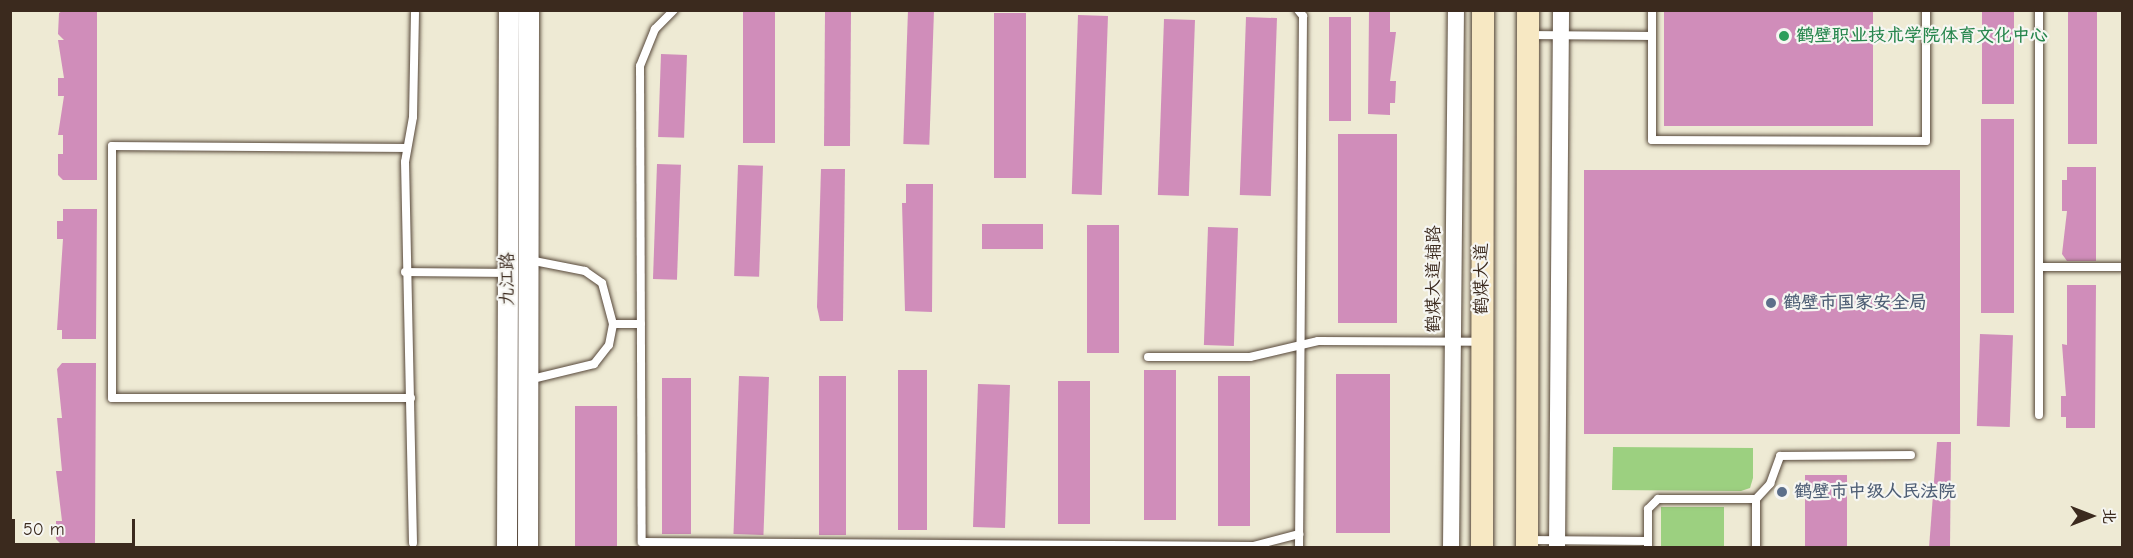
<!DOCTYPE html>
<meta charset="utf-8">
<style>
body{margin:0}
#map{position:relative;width:2133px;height:558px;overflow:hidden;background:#eeead4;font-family:"Comic Neue","LXGW WenKai TC",sans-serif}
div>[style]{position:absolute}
.green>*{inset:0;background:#9cd080;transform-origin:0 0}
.building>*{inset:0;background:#d08dba;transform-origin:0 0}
.roads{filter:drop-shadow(0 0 2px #564739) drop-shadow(0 0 2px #564739)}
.service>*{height:8px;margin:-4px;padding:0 4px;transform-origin:4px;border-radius:4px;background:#fff}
.minor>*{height:16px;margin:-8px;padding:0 8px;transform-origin:8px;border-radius:8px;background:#fff}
.tertiary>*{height:20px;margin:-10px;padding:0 10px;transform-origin:10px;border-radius:10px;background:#fff}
.secondary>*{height:22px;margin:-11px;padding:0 11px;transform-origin:11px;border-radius:11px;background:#f7e8c3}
.dots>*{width:16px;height:16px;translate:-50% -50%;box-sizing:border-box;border:3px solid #f6f6f2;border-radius:50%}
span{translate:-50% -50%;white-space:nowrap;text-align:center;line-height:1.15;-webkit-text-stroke:4.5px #f6f6f2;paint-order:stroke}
.leisure-label{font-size:18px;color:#27864d;font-weight:700}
.left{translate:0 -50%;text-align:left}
.street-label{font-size:18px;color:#3b2a1e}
.service-label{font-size:18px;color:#4e5e75;font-weight:700}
.frame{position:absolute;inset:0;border:12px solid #3b2a1e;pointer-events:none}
.north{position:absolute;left:2061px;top:486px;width:60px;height:60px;-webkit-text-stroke:4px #f6f6f2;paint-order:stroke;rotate:90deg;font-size:16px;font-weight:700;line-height:24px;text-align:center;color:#3b2a1e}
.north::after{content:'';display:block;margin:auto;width:21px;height:27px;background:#3b2a1e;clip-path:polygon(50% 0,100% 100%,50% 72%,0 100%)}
.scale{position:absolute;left:12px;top:519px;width:123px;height:27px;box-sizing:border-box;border:3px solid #3b2a1e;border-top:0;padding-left:8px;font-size:18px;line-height:21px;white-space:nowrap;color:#3b2a1e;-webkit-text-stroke:4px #f6f6f2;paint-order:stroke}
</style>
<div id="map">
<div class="green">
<i style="clip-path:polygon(1613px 447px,1753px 448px,1753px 478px,1750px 488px,1741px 491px,1612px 490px)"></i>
<i style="left:1661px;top:507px;width:63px;height:40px"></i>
</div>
<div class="building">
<i style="clip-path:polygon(64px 10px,97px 10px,97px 180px,63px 180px,58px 175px,58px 154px,63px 154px,63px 135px,58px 135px,64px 96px,58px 96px,58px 78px,64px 78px,58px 40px,64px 40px,58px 34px,59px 13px)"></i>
<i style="left:743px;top:10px;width:32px;height:133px"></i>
<i style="clip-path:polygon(833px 10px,851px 12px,850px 146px,824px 146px,825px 12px)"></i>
<i style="left:908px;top:10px;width:26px;height:134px;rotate:2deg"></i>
<i style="clip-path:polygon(1369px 10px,1390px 10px,1390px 32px,1396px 32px,1390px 81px,1396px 81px,1395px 103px,1390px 103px,1390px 115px,1368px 114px)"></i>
<i style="left:1664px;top:10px;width:209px;height:116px"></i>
<i style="left:1982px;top:10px;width:32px;height:94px"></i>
<i style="left:2068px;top:10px;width:29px;height:134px"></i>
<i style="left:994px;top:13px;width:32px;height:165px"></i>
<i style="left:1078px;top:15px;width:30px;height:179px;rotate:2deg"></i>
<i style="left:1246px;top:17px;width:31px;height:178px;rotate:2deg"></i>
<i style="left:1329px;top:17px;width:22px;height:104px"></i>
<i style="left:1164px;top:19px;width:31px;height:176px;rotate:2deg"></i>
<i style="left:661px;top:54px;width:26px;height:83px;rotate:2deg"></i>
<i style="left:1981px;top:119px;width:33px;height:194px"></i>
<i style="left:1338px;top:134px;width:59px;height:189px"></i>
<i style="left:657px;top:164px;width:24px;height:115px;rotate:2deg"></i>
<i style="left:738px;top:165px;width:25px;height:111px;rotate:2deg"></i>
<i style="clip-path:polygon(2067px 167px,2096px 167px,2096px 261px,2067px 261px,2062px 254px,2067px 211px,2062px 211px,2062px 180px,2067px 180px)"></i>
<i style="clip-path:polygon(821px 169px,845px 169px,843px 321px,820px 321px,817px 307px)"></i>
<i style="left:1584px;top:170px;width:376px;height:264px"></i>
<i style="clip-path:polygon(906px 184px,933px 184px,932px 312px,905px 311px,902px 203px,906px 203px)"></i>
<i style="clip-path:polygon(63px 209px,97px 209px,96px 339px,62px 339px,62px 330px,57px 330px,63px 239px,57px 239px,57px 221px,63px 221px)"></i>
<i style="left:982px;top:224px;width:61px;height:25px"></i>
<i style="left:1087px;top:225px;width:32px;height:128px"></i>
<i style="left:1208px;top:227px;width:30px;height:118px;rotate:2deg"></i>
<i style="clip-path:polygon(2067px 285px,2096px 285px,2095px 428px,2066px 428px,2066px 417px,2061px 417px,2061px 396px,2066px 396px,2062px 344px,2067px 345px)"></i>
<i style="left:1980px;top:334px;width:33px;height:92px;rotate:2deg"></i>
<i style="clip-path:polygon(62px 363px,96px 363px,95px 544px,61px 544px,56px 539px,56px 521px,62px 521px,56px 471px,62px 471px,57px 418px,62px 418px,57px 369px)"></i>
<i style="left:898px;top:370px;width:29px;height:160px"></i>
<i style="left:1144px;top:370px;width:32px;height:150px"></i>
<i style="left:1336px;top:374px;width:54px;height:159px"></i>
<i style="left:739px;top:376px;width:30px;height:158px;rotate:2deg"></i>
<i style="left:819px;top:376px;width:27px;height:159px"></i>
<i style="left:1218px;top:376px;width:32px;height:150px"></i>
<i style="left:662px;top:378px;width:29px;height:156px"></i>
<i style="left:1058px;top:381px;width:32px;height:143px"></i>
<i style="left:978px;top:384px;width:32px;height:143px;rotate:2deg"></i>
<i style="left:575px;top:406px;width:42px;height:142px"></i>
<i style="clip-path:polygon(1937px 442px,1951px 442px,1950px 548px,1929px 548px)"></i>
<i style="left:1805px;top:475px;width:42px;height:73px"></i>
</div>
<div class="roads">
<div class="service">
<i style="left:674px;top:10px;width:27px;rotate:135deg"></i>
<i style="left:655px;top:29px;width:40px;rotate:112deg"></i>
<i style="left:640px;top:66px;width:476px;rotate:89.8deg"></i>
<i style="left:642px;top:542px;width:611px;rotate:0.38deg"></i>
<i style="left:1253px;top:546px;width:48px;rotate:-14.6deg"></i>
<i style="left:1298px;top:10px;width:8px;rotate:50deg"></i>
<i style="left:1303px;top:16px;width:532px;rotate:90.43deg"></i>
<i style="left:1652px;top:10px;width:130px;rotate:90deg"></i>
<i style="left:1652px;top:140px;width:274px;rotate:0.2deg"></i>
<i style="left:1926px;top:141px;width:131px;rotate:-90deg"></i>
<i style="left:1530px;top:35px;width:122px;rotate:0.5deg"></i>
<i style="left:406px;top:148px;width:294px;rotate:-179.6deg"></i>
<i style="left:112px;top:146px;width:252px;rotate:90deg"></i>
<i style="left:112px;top:398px;width:299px"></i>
<i style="left:2039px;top:267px;width:83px"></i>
<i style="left:405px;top:272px;width:103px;rotate:0.6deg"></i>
<i style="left:613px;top:324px;width:28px"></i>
<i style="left:1148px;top:357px;width:102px"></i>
<i style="left:1250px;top:357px;width:70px;rotate:-13.2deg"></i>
<i style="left:1318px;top:341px;width:164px;rotate:0.3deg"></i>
<i style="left:528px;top:380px;width:68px;rotate:-13.6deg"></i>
<i style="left:594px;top:364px;width:24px;rotate:-52deg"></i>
<i style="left:609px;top:345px;width:21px;rotate:-79deg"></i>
<i style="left:613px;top:324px;width:42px;rotate:-105deg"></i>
<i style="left:602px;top:283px;width:21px;rotate:-145deg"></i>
<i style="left:585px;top:271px;width:57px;rotate:-168.9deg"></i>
<i style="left:2039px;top:415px;width:405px;rotate:-90deg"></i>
<i style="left:1528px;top:540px;width:120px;rotate:0.5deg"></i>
<i style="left:413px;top:543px;width:381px;rotate:-91.2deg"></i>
<i style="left:405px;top:162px;width:46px;rotate:-79.9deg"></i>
<i style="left:413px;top:117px;width:104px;rotate:-88.9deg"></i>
<i style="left:1648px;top:548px;width:39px;rotate:-90deg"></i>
<i style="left:1648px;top:509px;width:14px;rotate:-45deg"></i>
<i style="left:1658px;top:499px;width:98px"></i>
<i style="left:1756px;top:548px;width:49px;rotate:-90deg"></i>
<i style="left:1756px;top:499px;width:21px;rotate:-47deg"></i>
<i style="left:1770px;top:484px;width:30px;rotate:-70deg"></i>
<i style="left:1780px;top:456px;width:131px;rotate:-0.4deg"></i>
</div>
<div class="minor">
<i style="left:1451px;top:548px;width:538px;rotate:-89.47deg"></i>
<i style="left:1557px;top:548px;width:538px;rotate:-89.57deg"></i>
</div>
<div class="tertiary">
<i style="left:507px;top:548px;width:538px;rotate:-89.79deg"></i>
<i style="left:528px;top:548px;width:538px;rotate:-89.89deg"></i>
</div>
<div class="secondary">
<i style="left:1482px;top:548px;width:538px;rotate:-89.89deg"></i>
<i style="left:1527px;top:548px;width:538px;rotate:-89.89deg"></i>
</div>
</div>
<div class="dots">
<i style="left:1784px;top:36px;background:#2e9e5b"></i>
<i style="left:1771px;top:303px;background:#5c6f8a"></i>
<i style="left:1782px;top:492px;background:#5c6f8a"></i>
</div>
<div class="leisure-label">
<span class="left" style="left:1796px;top:36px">鹤壁职业技术学院体育文化中心</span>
</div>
<div class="street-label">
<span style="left:508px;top:279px;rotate:-90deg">九江路</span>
<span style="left:1434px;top:279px;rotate:-90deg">鹤煤大道辅路</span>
<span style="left:1482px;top:279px;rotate:-90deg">鹤煤大道</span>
</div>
<div class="service-label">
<span class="left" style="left:1783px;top:303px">鹤壁市国家安全局</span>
<span class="left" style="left:1794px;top:492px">鹤壁市中级人民法院</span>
</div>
<div class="frame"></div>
<div class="north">北</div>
<div class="scale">50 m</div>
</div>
